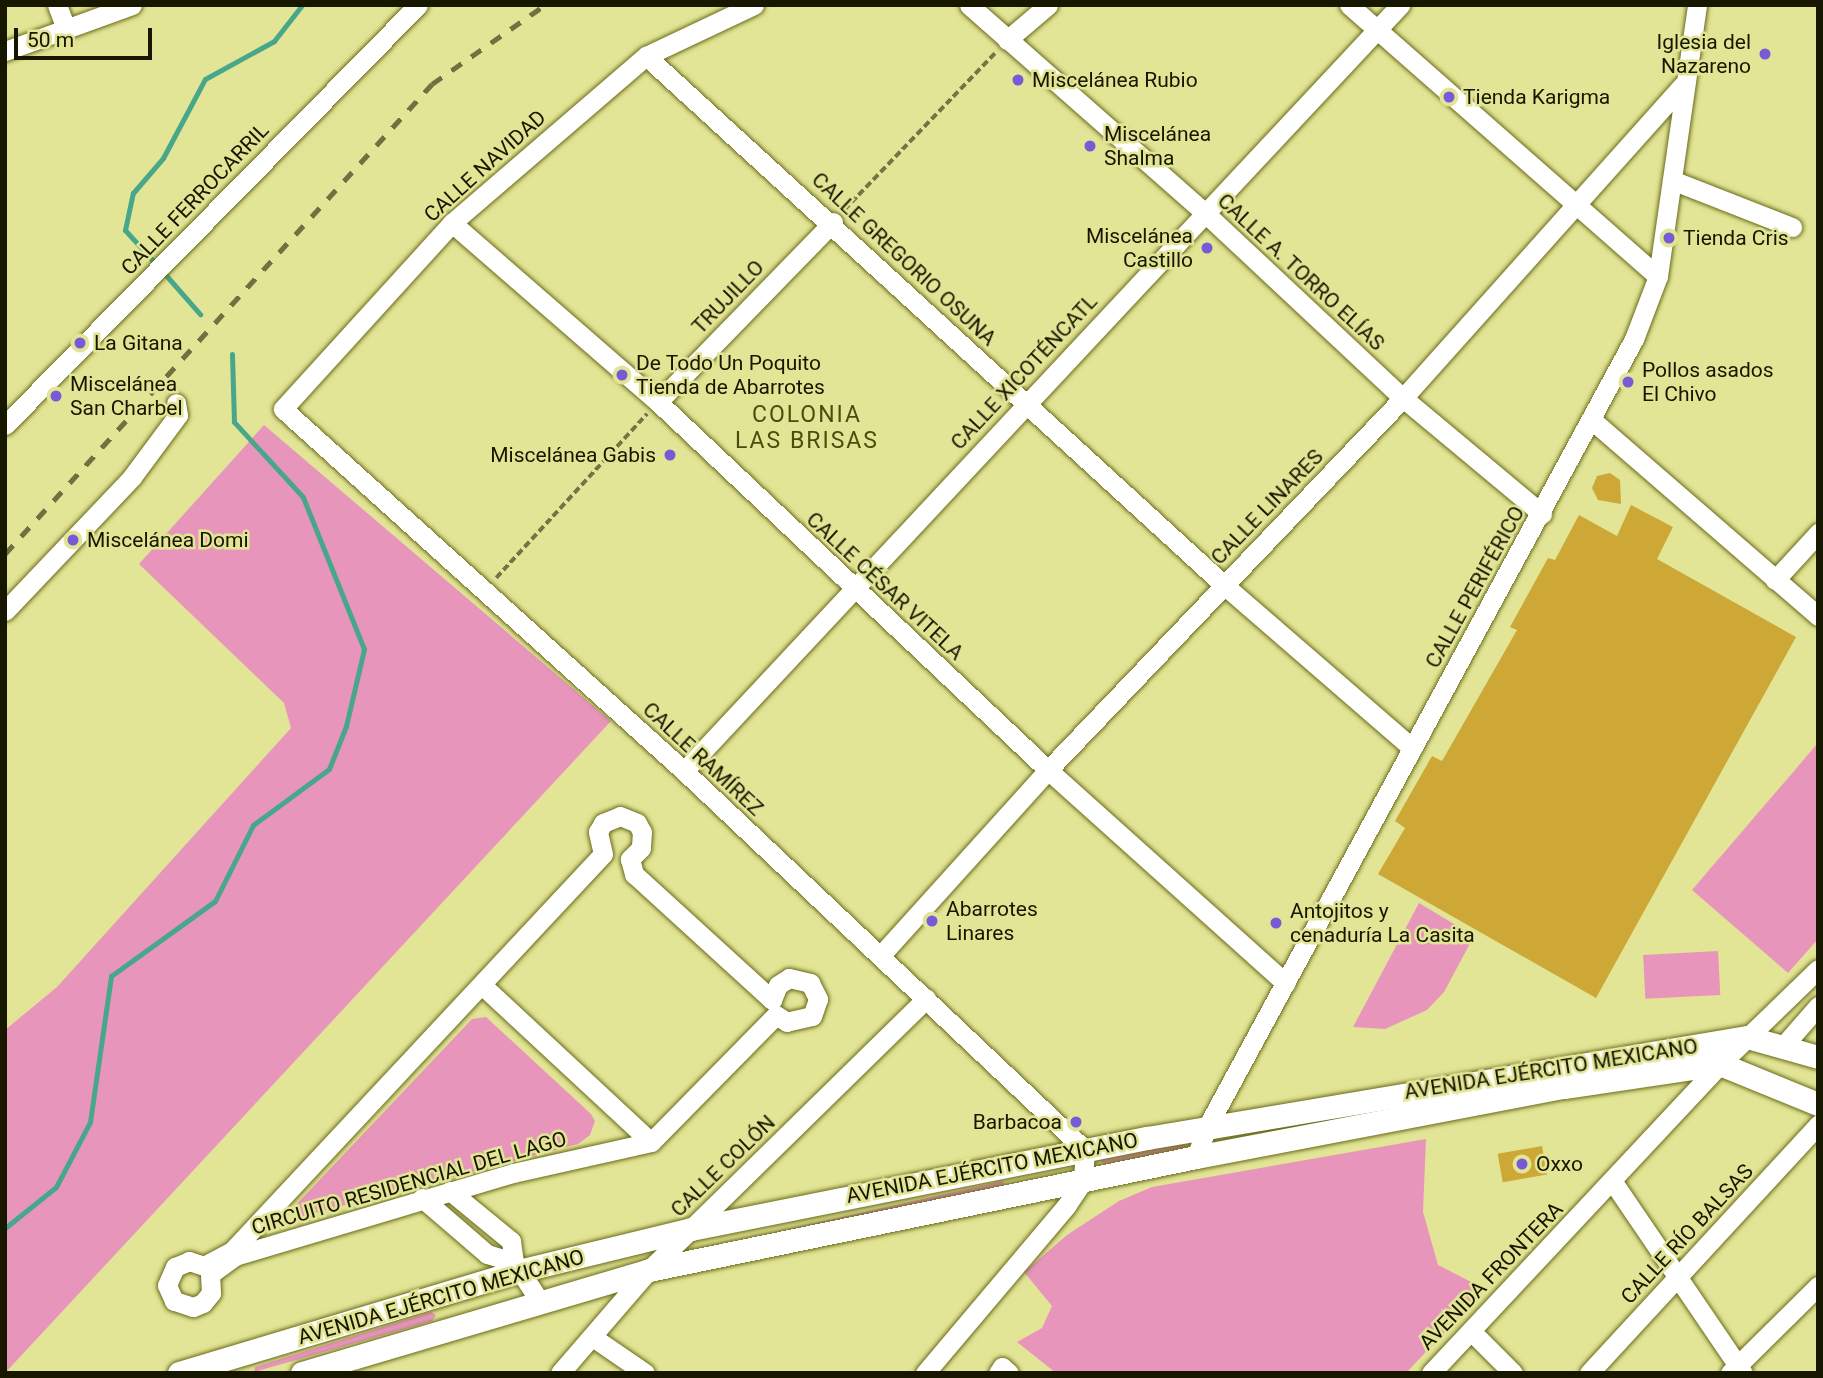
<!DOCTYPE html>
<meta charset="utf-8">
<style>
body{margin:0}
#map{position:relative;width:1823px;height:1378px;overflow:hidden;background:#e2e595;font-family:Roboto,sans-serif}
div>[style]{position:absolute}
.green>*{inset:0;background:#e895bc;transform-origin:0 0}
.stream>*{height:5px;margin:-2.5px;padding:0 2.5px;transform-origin:2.5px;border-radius:2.5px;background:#48a78a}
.building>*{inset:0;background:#cda836;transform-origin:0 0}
.path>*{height:3.5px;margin-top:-1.75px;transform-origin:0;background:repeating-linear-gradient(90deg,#737544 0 7px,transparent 0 10.5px)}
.roads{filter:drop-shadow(0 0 2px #6a6b19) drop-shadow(0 0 2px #6a6b19)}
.minor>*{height:19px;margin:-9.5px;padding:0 9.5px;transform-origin:9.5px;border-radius:9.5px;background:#fff}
.major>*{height:23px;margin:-11.5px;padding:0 11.5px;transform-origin:11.5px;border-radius:11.5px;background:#fff}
.rail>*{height:5px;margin-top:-2.5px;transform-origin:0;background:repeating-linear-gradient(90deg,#707141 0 12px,transparent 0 24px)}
.dots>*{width:19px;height:19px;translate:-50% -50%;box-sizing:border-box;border:4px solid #e2e595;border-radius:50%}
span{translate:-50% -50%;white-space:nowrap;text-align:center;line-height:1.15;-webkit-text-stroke:5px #e2e595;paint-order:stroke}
.poi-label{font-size:21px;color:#171700}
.right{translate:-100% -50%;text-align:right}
.left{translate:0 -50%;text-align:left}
.street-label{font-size:21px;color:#171700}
.neighbourhood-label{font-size:23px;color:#4b4c0d;letter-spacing:2px}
.frame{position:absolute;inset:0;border:7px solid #171700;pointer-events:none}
.scale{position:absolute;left:14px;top:28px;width:138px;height:32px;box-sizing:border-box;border:4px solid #171700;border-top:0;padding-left:9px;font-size:21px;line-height:24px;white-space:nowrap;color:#171700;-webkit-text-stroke:5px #e2e595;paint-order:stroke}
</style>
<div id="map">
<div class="green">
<i style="clip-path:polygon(264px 425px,611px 721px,5px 1373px,5px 1030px,57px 987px,291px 728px,284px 703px,139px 564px)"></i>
<i style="clip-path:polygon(1818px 743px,1818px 939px,1788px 973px,1692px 890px)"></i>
<i style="clip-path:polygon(1419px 903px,1474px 936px,1444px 992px,1427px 1010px,1385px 1029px,1353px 1027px)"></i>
<i style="left:1718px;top:951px;width:44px;height:75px;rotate:87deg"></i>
<i style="clip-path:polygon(486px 1017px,591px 1114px,595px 1121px,590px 1135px,578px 1144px,296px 1218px,293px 1208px,472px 1019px)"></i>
<i style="clip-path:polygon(1426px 1139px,1423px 1212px,1438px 1265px,1485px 1289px,1406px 1373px,1056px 1373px,1017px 1342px,1042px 1328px,1052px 1306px,1024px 1272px,1067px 1235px,1119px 1201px,1152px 1187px)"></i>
<i style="clip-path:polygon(1181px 1143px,1186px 1146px,1183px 1152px,1104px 1164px,1099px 1160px)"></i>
<i style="clip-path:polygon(1002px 1181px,1007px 1186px,764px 1236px,767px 1234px)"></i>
<i style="clip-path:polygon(431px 1312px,436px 1315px,432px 1321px,254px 1372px,255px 1367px)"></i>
</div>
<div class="stream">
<i style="left:156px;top:264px;width:46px;rotate:-132.4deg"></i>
<i style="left:125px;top:230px;width:38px;rotate:-78deg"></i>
<i style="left:133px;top:193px;width:46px;rotate:-49.4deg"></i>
<i style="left:163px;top:158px;width:89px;rotate:-62deg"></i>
<i style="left:205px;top:79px;width:79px;rotate:-28.8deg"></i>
<i style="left:274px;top:41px;width:46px;rotate:-52.1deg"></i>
<i style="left:164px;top:273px;width:55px;rotate:48.7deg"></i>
<i style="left:5px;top:1228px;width:65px;rotate:-38.8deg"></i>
<i style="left:56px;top:1187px;width:73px;rotate:-62.4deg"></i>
<i style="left:90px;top:1122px;width:148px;rotate:-81.8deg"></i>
<i style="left:111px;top:976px;width:128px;rotate:-35.8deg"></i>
<i style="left:215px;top:901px;width:85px;rotate:-63.4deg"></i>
<i style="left:253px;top:825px;width:94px;rotate:-36.4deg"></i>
<i style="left:329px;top:769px;width:46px;rotate:-68.4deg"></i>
<i style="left:346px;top:726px;width:79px;rotate:-76.8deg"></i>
<i style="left:364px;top:649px;width:164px;rotate:-111.9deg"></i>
<i style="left:303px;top:497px;width:102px;rotate:-132.6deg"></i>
<i style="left:234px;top:422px;width:68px;rotate:-91.7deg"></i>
</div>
<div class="building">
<i style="clip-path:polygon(1610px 473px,1620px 480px,1621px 504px,1598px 500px,1592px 488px,1597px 476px)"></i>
<i style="clip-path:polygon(1631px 505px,1673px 527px,1657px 559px,1796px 637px,1596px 998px,1378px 874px,1405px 828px,1395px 821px,1432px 756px,1442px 761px,1517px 630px,1510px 627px,1548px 558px,1555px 560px,1579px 515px,1617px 536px)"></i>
<i style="left:1542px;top:1146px;width:29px;height:45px;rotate:80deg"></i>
</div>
<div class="path">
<i style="left:844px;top:210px;width:219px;rotate:-46.1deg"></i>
<i style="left:496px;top:578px;width:223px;rotate:-47.4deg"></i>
</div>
<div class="roads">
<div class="minor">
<i style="left:57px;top:5px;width:26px;rotate:69deg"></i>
<i style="left:754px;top:5px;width:119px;rotate:154.7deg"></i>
<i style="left:646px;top:56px;width:256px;rotate:139.3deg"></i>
<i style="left:452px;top:223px;width:251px;rotate:132.3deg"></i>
<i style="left:283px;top:409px;width:540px;rotate:42.07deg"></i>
<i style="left:684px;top:771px;width:552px;rotate:43.38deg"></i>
<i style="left:1085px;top:1150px;width:31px;rotate:94deg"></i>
<i style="left:1083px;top:1181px;width:29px;rotate:124deg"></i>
<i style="left:1067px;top:1205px;width:220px;rotate:130.2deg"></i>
<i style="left:969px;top:5px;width:313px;rotate:41.4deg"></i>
<i style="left:1204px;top:212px;width:272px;rotate:43.1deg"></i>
<i style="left:1403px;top:398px;width:181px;rotate:39.8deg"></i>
<i style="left:1349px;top:5px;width:411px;rotate:41.3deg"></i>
<i style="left:1007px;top:40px;width:54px;rotate:-40.5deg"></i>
<i style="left:5px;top:51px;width:135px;rotate:-19.9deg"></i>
<i style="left:646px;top:56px;width:784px;rotate:42.47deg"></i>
<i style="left:1224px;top:585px;width:249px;rotate:40.9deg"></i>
<i style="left:1672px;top:180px;width:129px;rotate:21.4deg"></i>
<i style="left:452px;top:223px;width:273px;rotate:41deg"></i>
<i style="left:658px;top:402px;width:536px;rotate:43.34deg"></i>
<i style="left:1048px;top:770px;width:319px;rotate:41.9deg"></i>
<i style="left:658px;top:402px;width:251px;rotate:-45.8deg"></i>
<i style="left:1593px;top:421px;width:298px;rotate:40.9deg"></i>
<i style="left:5px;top:425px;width:589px;rotate:-45.48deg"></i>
<i style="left:1775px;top:580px;width:64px;rotate:-47.5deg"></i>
<i style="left:5px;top:611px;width:185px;rotate:-46.5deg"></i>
<i style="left:132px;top:477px;width:77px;rotate:-53.4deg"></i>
<i style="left:178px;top:415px;width:12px;rotate:-99deg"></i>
<i style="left:684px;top:771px;width:1049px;rotate:-46.93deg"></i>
<i style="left:620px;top:816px;width:18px;rotate:22deg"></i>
<i style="left:637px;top:823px;width:10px;rotate:61deg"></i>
<i style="left:642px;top:832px;width:16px;rotate:94deg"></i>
<i style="left:641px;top:848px;width:16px;rotate:135deg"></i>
<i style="left:630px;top:859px;width:16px;rotate:75deg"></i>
<i style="left:634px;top:874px;width:187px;rotate:42.4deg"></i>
<i style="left:772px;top:1000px;width:16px;rotate:-68deg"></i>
<i style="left:778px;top:985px;width:13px;rotate:-32deg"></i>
<i style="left:789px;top:978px;width:22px;rotate:13deg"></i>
<i style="left:810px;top:983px;width:18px;rotate:63deg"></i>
<i style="left:818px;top:999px;width:18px;rotate:109deg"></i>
<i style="left:812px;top:1016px;width:26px;rotate:167deg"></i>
<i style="left:787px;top:1022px;width:13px;rotate:-148deg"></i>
<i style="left:776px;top:1015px;width:178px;rotate:134.5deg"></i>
<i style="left:651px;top:1142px;width:141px;rotate:167.3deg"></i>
<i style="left:513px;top:1173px;width:290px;rotate:163.4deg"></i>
<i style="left:235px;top:1256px;width:31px;rotate:144deg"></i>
<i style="left:210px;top:1274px;width:19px;rotate:87deg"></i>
<i style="left:211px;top:1293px;width:13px;rotate:129deg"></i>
<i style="left:203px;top:1303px;width:11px;rotate:158deg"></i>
<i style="left:193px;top:1307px;width:20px;rotate:-162deg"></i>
<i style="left:174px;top:1301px;width:17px;rotate:-114deg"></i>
<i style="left:167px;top:1285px;width:20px;rotate:-66deg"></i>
<i style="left:175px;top:1267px;width:15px;rotate:-23deg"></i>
<i style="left:189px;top:1261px;width:16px;rotate:18deg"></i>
<i style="left:204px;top:1266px;width:32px;rotate:-28deg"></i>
<i style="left:232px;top:1251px;width:543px;rotate:-46.94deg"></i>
<i style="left:603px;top:854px;width:23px;rotate:-103deg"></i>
<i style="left:598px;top:832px;width:10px;rotate:-61deg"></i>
<i style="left:603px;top:823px;width:18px;rotate:-22deg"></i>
<i style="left:880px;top:956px;width:251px;rotate:-47.9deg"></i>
<i style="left:1048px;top:770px;width:514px;rotate:-46.34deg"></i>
<i style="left:1403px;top:398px;width:419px;rotate:-48.2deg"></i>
<i style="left:483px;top:986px;width:229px;rotate:42.9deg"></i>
<i style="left:1784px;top:1045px;width:52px;rotate:-48.9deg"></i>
<i style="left:1196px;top:1157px;width:32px;rotate:-70deg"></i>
<i style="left:1207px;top:1127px;width:896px;rotate:-61.55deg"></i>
<i style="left:1634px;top:339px;width:67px;rotate:-69.1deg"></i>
<i style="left:1658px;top:276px;width:274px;rotate:-81.8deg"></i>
<i style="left:1613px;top:1182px;width:231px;rotate:55.8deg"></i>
<i style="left:450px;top:1191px;width:79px;rotate:39.3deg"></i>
<i style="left:511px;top:1241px;width:21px;rotate:82deg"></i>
<i style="left:514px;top:1262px;width:45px;rotate:56.7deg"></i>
<i style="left:422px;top:1198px;width:86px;rotate:40.7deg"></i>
<i style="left:487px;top:1254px;width:28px;rotate:17deg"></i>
<i style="left:1471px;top:1331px;width:59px;rotate:45deg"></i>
<i style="left:594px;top:1338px;width:62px;rotate:34.5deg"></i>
<i style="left:560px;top:1373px;width:136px;rotate:-49.2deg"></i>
<i style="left:649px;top:1270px;width:388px;rotate:-44.4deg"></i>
<i style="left:998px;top:1373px;width:7px;rotate:-56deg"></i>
<i style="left:1002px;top:1367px;width:9px;rotate:41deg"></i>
<i style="left:1431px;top:1373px;width:423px;rotate:-46.9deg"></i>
<i style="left:1720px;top:1064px;width:136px;rotate:-44.1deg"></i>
<i style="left:1589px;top:1373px;width:338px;rotate:-47.3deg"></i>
<i style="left:1730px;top:1373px;width:124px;rotate:-44.7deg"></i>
</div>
<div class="major">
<i style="left:179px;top:1373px;width:355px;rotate:-16.7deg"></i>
<i style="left:519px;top:1271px;width:177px;rotate:-13.7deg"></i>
<i style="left:691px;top:1229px;width:465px;rotate:-11.3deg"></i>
<i style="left:1147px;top:1138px;width:608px;rotate:-9.56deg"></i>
<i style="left:1747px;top:1037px;width:74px;rotate:15.7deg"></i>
<i style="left:302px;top:1373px;width:362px;rotate:-16.5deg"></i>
<i style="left:649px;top:1270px;width:559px;rotate:-11.67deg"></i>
<i style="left:1196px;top:1157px;width:375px;rotate:-10.8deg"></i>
<i style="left:1564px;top:1087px;width:158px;rotate:-8.4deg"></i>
<i style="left:1720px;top:1064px;width:106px;rotate:22.2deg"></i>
</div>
</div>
<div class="rail">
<i style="left:5px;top:554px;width:635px;rotate:-47.74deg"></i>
<i style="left:432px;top:84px;width:138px;rotate:-35deg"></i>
</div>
<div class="dots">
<i style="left:1765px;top:54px;background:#775ad5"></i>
<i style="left:1018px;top:80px;background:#775ad5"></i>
<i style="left:1449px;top:97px;background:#775ad5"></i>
<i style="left:1090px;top:146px;background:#775ad5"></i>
<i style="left:1669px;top:238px;background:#775ad5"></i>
<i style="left:1207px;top:248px;background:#775ad5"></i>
<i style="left:80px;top:343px;background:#775ad5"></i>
<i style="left:622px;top:375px;background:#775ad5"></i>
<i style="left:1628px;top:382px;background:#775ad5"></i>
<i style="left:56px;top:396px;background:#775ad5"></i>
<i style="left:670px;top:455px;background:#775ad5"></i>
<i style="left:73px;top:540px;background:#775ad5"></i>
<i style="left:932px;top:921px;background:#775ad5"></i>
<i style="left:1276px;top:923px;background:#775ad5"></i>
<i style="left:1076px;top:1122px;background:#775ad5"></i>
<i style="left:1522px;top:1164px;background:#775ad5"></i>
</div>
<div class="poi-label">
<span class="right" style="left:1751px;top:54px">Iglesia del<br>Nazareno</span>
<span class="left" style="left:1032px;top:80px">Miscelánea Rubio</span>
<span class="left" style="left:1463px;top:97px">Tienda Karigma</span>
<span class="left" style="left:1104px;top:146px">Miscelánea<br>Shalma</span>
<span class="right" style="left:1193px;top:248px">Miscelánea<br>Castillo</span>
<span class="left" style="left:1683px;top:238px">Tienda Cris</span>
<span class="left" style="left:94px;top:343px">La Gitana</span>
<span class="left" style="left:636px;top:375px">De Todo Un Poquito<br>Tienda de Abarrotes</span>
<span class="left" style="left:1642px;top:382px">Pollos asados<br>El Chivo</span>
<span class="left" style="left:70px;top:396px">Miscelánea<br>San Charbel</span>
<span class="right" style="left:656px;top:455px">Miscelánea Gabis</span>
<span class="left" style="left:87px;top:540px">Miscelánea Domi</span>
<span class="left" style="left:946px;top:921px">Abarrotes<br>Linares</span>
<span class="left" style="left:1290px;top:923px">Antojitos y<br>cenaduría La Casita</span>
<span class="right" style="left:1062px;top:1122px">Barbacoa</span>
<span class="left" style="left:1536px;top:1164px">Oxxo</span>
</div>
<div class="street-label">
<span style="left:485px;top:166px;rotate:-42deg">CALLE NAVIDAD</span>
<span style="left:195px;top:199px;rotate:-46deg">CALLE FERROCARRIL</span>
<span style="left:904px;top:259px;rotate:43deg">CALLE GREGORIO OSUNA</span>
<span style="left:1301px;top:272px;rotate:43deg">CALLE A. TORRO ELÍAS</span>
<span style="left:728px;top:297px;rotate:-46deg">TRUJILLO</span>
<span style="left:1024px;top:372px;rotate:-47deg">CALLE XICOTÉNCATL</span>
<span style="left:1267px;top:507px;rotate:-46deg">CALLE LINARES</span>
<span style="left:885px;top:586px;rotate:43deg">CALLE CÉSAR VITELA</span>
<span style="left:1475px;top:587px;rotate:-61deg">CALLE PERIFÉRICO</span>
<span style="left:703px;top:759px;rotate:43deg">CALLE RAMÍREZ</span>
<span style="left:1551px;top:1069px;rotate:-9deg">AVENIDA EJÉRCITO MEXICANO</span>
<span style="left:723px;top:1166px;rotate:-44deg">CALLE COLÓN</span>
<span style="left:992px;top:1168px;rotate:-11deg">AVENIDA EJÉRCITO MEXICANO</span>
<span style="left:409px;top:1183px;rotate:-16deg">CIRCUITO RESIDENCIAL DEL LAGO</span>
<span style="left:1687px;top:1234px;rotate:-47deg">CALLE RÍO BALSAS</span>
<span style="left:1491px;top:1276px;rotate:-46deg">AVENIDA FRONTERA</span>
<span style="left:441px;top:1297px;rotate:-16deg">AVENIDA EJÉRCITO MEXICANO</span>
</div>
<div class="neighbourhood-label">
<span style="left:807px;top:428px">COLONIA<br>LAS BRISAS</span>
</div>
<div class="frame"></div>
<div class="scale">50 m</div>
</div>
